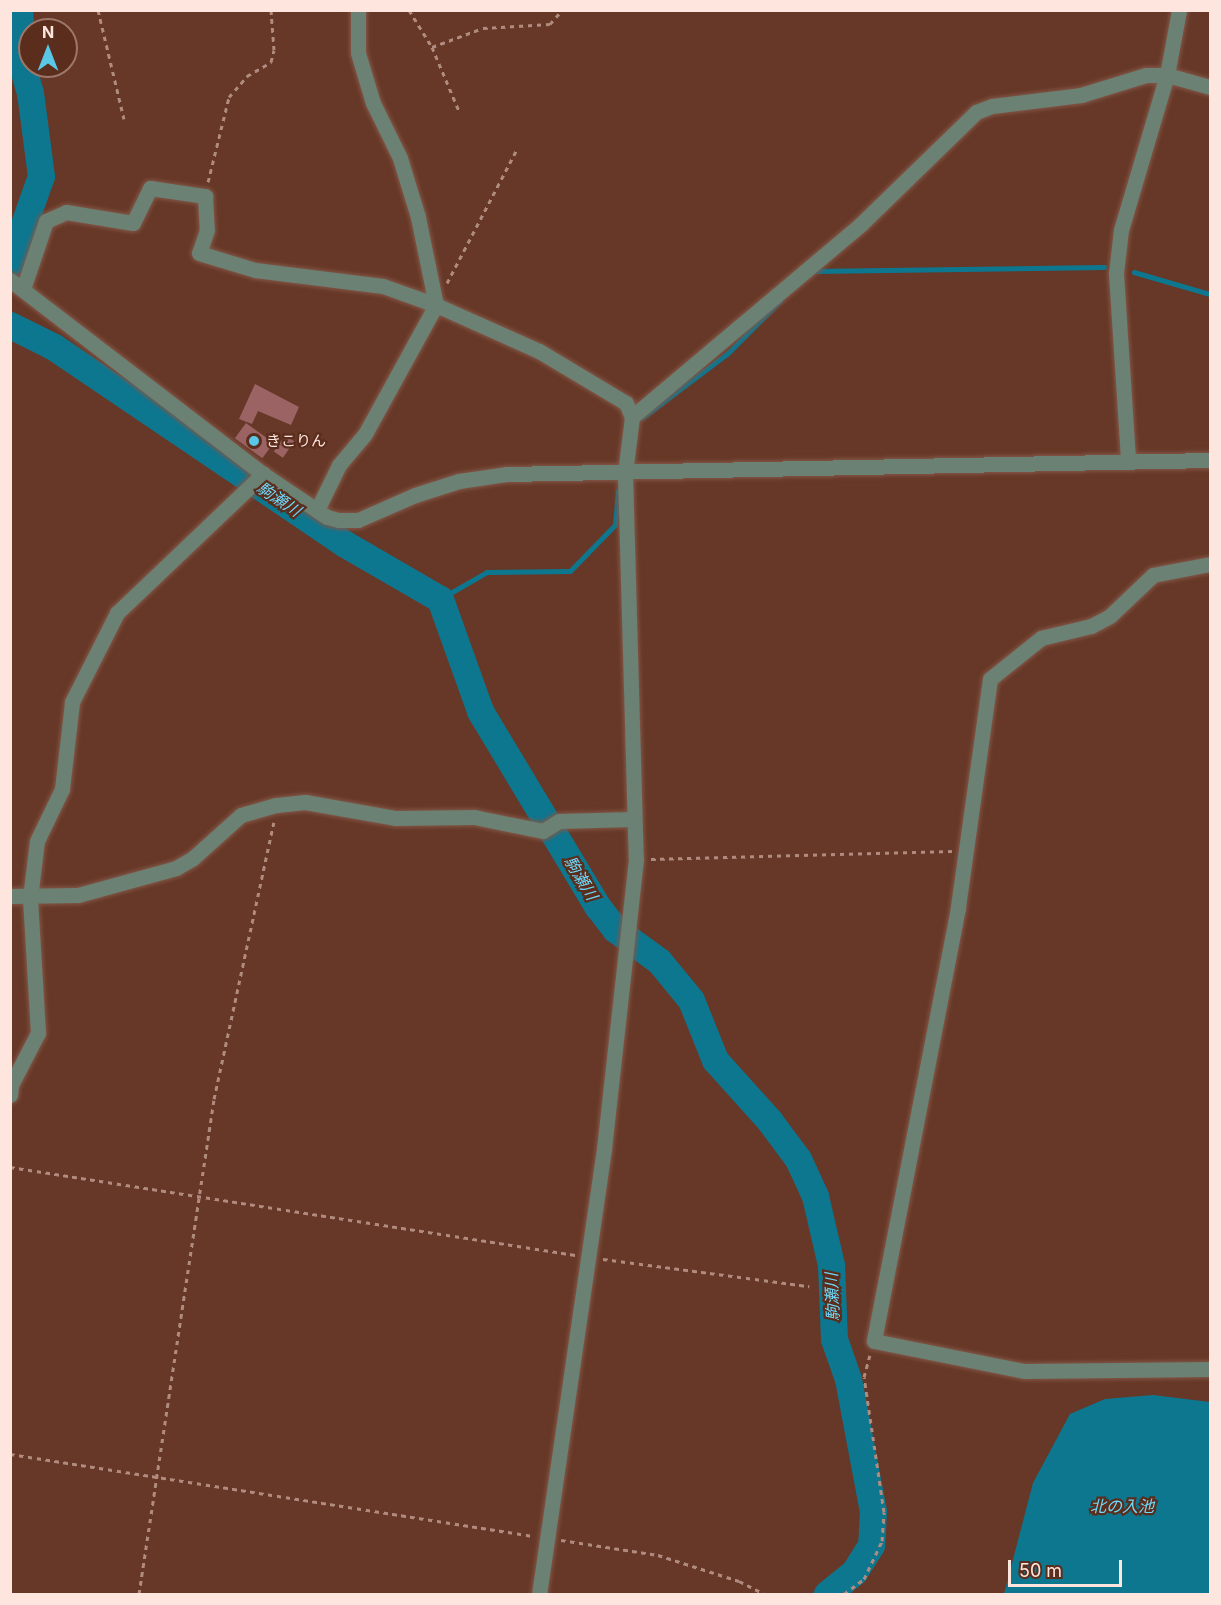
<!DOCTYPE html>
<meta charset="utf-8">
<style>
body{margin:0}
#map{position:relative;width:1221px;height:1605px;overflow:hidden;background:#673827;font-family:Inter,"Noto Sans JP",sans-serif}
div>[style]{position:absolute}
.water>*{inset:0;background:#0d7790}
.stream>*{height:4.5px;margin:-2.25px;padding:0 2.25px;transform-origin:2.25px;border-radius:2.25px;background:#0d7790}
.river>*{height:27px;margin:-13.5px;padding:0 13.5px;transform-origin:13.5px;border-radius:13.5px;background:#0d7790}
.building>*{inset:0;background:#9b6363;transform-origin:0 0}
.path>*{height:3px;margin-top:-1.5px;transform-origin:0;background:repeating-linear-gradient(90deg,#b08b7f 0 4.5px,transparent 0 9px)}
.roads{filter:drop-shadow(0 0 2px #825748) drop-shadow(0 0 2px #825748)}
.minor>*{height:15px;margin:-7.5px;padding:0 7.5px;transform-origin:7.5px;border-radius:7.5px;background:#6b8174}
.dots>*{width:16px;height:16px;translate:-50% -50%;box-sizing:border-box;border:3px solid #5b2d1d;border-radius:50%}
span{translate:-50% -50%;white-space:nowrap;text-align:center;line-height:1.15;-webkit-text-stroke:4.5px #5b2d1d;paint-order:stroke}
.poi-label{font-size:15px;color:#fee5dd}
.left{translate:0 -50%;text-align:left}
.water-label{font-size:16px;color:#6cdbfc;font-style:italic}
.frame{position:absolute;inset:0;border:12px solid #fee5dd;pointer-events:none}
.north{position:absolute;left:18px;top:18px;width:60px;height:60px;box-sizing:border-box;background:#5b2d1d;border:2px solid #9c776a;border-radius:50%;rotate:0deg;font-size:16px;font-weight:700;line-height:24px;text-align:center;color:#fee5dd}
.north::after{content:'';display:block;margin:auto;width:21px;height:27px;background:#5bc7e7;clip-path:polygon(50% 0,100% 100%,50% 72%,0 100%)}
.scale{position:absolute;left:1008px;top:1560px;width:114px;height:27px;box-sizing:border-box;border:3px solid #fee5dd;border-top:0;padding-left:8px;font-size:18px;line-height:21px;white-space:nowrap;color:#fee5dd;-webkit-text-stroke:4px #5b2d1d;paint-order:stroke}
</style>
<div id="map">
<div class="water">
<i style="clip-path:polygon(1153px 1395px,1210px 1402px,1210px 1594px,1004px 1594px,1033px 1483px,1070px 1414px,1105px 1399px)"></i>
</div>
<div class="stream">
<i style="left:812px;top:271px;width:292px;rotate:-0.8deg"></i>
<i style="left:1134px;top:272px;width:79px;rotate:16.1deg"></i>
<i style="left:642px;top:418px;width:106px;rotate:-37deg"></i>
<i style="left:727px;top:354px;width:75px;rotate:-45deg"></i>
<i style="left:440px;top:599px;width:54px;rotate:-29.9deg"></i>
<i style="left:487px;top:572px;width:83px;rotate:-0.7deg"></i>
<i style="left:570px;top:571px;width:64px;rotate:-45.6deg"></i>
<i style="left:615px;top:525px;width:34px;rotate:-85deg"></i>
</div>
<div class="river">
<i style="left:10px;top:263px;width:92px;rotate:-70.4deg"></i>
<i style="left:41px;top:176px;width:84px;rotate:-97.5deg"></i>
<i style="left:30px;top:93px;width:26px;rotate:-106deg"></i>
<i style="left:23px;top:68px;width:58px;rotate:-93.9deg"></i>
<i style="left:10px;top:325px;width:49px;rotate:26.6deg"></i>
<i style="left:54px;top:347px;width:351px;rotate:34.1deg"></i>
<i style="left:345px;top:544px;width:110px;rotate:30.1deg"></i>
<i style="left:440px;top:599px;width:119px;rotate:70.3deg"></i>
<i style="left:480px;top:711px;width:229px;rotate:59deg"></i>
<i style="left:598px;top:907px;width:28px;rotate:52deg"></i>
<i style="left:615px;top:929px;width:54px;rotate:36deg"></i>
<i style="left:659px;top:961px;width:50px;rotate:50.6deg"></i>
<i style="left:691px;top:1000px;width:65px;rotate:68.2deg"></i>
<i style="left:715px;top:1060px;width:81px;rotate:48deg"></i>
<i style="left:769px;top:1120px;width:49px;rotate:53.4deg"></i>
<i style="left:798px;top:1159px;width:41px;rotate:65.3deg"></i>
<i style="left:815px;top:1196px;width:71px;rotate:76.9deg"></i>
<i style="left:831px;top:1265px;width:74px;rotate:87.7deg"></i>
<i style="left:834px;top:1339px;width:42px;rotate:70.7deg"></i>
<i style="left:848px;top:1379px;width:134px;rotate:79.3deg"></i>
<i style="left:873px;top:1511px;width:34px;rotate:93deg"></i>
<i style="left:871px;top:1545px;width:32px;rotate:122deg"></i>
<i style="left:854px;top:1572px;width:35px;rotate:141deg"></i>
</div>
<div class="building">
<i style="clip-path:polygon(255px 384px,299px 407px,291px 425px,258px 411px,252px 424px,239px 419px)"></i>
<i style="left:246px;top:423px;width:34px;height:19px;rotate:36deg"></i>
<i style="left:285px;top:435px;width:11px;height:20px;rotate:34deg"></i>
</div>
<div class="path">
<i style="left:98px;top:10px;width:112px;rotate:76.6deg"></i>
<i style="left:409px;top:10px;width:44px;rotate:58.1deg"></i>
<i style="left:432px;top:47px;width:69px;rotate:67.1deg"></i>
<i style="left:432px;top:47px;width:54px;rotate:-20.4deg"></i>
<i style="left:483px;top:28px;width:67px;rotate:-3.4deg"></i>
<i style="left:550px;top:24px;width:18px;rotate:-49deg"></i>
<i style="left:208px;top:182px;width:88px;rotate:-76.1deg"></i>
<i style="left:229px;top:97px;width:28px;rotate:-49deg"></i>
<i style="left:247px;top:76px;width:28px;rotate:-30deg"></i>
<i style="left:271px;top:62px;width:12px;rotate:-76deg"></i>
<i style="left:274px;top:50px;width:40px;rotate:-94.3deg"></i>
<i style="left:447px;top:283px;width:151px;rotate:-62.4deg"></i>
<i style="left:651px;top:859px;width:302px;rotate:-1.5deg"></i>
<i style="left:10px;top:1167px;width:572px;rotate:8.85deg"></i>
<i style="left:603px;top:1259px;width:208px;rotate:7.5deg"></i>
<i style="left:10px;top:1454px;width:529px;rotate:8.91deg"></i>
<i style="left:561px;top:1540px;width:98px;rotate:8.8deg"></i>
<i style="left:658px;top:1555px;width:85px;rotate:17.8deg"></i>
<i style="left:739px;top:1581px;width:29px;rotate:27deg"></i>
<i style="left:139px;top:1594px;width:501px;rotate:-81.38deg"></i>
<i style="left:214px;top:1099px;width:283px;rotate:-77.8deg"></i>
<i style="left:844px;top:1594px;width:25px;rotate:-37deg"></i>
<i style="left:864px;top:1579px;width:42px;rotate:-64.7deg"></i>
<i style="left:882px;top:1541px;width:29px;rotate:-86deg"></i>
<i style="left:884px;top:1512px;width:136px;rotate:-98.4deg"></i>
<i style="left:864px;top:1377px;width:23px;rotate:-75deg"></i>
</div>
<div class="roads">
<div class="minor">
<i style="left:10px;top:280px;width:319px;rotate:37.5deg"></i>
<i style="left:263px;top:474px;width:77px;rotate:33.9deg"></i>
<i style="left:327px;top:517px;width:12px;rotate:14deg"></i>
<i style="left:339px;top:520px;width:19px"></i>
<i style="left:358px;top:520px;width:62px;rotate:-23.7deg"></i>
<i style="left:415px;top:495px;width:46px;rotate:-17.7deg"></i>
<i style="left:459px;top:481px;width:49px;rotate:-8.3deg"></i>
<i style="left:507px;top:474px;width:703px;rotate:-1.14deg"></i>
<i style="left:23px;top:289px;width:72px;rotate:-71.3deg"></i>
<i style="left:46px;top:221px;width:22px;rotate:-24deg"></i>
<i style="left:66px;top:212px;width:68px;rotate:9.3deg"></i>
<i style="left:133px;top:223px;width:39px;rotate:-64deg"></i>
<i style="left:150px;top:188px;width:56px;rotate:8.3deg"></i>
<i style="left:205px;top:196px;width:34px;rotate:87deg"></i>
<i style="left:207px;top:230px;width:24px;rotate:109deg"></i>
<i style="left:199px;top:253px;width:59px;rotate:16.9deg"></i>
<i style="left:255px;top:270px;width:129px;rotate:7.1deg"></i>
<i style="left:383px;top:286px;width:56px;rotate:19.7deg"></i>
<i style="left:436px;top:305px;width:113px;rotate:24.1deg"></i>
<i style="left:539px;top:351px;width:101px;rotate:30.9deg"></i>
<i style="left:626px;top:403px;width:15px;rotate:67deg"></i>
<i style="left:632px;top:417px;width:56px;rotate:97.1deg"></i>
<i style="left:625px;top:473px;width:386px;rotate:88.4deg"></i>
<i style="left:636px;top:859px;width:292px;rotate:96.3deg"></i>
<i style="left:604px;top:1149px;width:450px;rotate:98.3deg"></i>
<i style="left:632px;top:417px;width:298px;rotate:-40.1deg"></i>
<i style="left:860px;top:225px;width:162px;rotate:-44.2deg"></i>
<i style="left:976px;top:112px;width:17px;rotate:-21deg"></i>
<i style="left:992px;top:106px;width:90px;rotate:-7deg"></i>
<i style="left:1081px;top:95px;width:68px;rotate:-17.1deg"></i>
<i style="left:1146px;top:75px;width:21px"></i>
<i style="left:1167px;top:75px;width:45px;rotate:15.6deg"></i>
<i style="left:1128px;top:459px;width:186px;rotate:-93.7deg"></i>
<i style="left:1116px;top:273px;width:43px;rotate:-83.4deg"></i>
<i style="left:1121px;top:230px;width:162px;rotate:-73.5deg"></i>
<i style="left:1167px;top:75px;width:66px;rotate:-79.5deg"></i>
<i style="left:317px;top:510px;width:50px;rotate:-63.9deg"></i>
<i style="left:339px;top:465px;width:40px;rotate:-50deg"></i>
<i style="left:365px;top:434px;width:147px;rotate:-61.2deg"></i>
<i style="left:436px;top:305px;width:90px;rotate:-101.6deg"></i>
<i style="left:418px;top:217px;width:62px;rotate:-107deg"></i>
<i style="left:400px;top:158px;width:61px;rotate:-116.1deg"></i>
<i style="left:373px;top:103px;width:52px;rotate:-106.7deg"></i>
<i style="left:358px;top:53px;width:43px;rotate:-90deg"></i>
<i style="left:1210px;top:564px;width:58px;rotate:169.1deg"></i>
<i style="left:1153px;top:575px;width:59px;rotate:136.4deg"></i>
<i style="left:1110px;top:616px;width:21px;rotate:152deg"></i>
<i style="left:1091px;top:626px;width:51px;rotate:166.5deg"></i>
<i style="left:1041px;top:638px;width:65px;rotate:141.2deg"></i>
<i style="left:990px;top:679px;width:231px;rotate:98deg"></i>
<i style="left:958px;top:908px;width:441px;rotate:101deg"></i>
<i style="left:874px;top:1341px;width:153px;rotate:11.3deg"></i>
<i style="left:1024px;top:1371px;width:186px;rotate:-0.6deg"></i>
<i style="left:10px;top:896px;width:68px;rotate:-0.8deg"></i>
<i style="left:78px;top:895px;width:102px;rotate:-15.4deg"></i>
<i style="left:176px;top:868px;width:20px;rotate:-30deg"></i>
<i style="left:193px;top:858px;width:64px;rotate:-41.9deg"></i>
<i style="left:241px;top:815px;width:37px;rotate:-16deg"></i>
<i style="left:277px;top:805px;width:28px;rotate:-6deg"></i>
<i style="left:305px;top:802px;width:91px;rotate:10.1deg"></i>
<i style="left:395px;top:818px;width:79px;rotate:-0.7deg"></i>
<i style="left:474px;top:817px;width:70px;rotate:11.5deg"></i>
<i style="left:543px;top:831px;width:19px;rotate:-32deg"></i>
<i style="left:559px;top:821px;width:74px;rotate:-1.5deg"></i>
<i style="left:10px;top:1095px;width:10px;rotate:-84deg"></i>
<i style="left:11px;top:1085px;width:59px;rotate:-62.6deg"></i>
<i style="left:38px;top:1033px;width:135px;rotate:-93.4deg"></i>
<i style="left:30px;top:898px;width:57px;rotate:-83deg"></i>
<i style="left:37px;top:841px;width:58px;rotate:-64.3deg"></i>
<i style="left:62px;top:789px;width:88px;rotate:-83.4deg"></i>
<i style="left:72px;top:702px;width:100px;rotate:-63.2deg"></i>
<i style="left:117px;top:613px;width:202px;rotate:-43.6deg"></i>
</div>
</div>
<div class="dots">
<i style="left:254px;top:441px;background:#5bc7e7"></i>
</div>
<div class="poi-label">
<span class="left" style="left:266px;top:441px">きこりん</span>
</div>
<div class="water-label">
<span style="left:279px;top:499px;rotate:34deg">駒瀬川</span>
<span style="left:581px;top:878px;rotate:59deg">駒瀬川</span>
<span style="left:832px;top:1297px;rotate:-92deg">駒瀬川</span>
<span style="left:1122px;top:1506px">北の入池</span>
</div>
<div class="frame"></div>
<div class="north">N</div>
<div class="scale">50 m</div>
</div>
